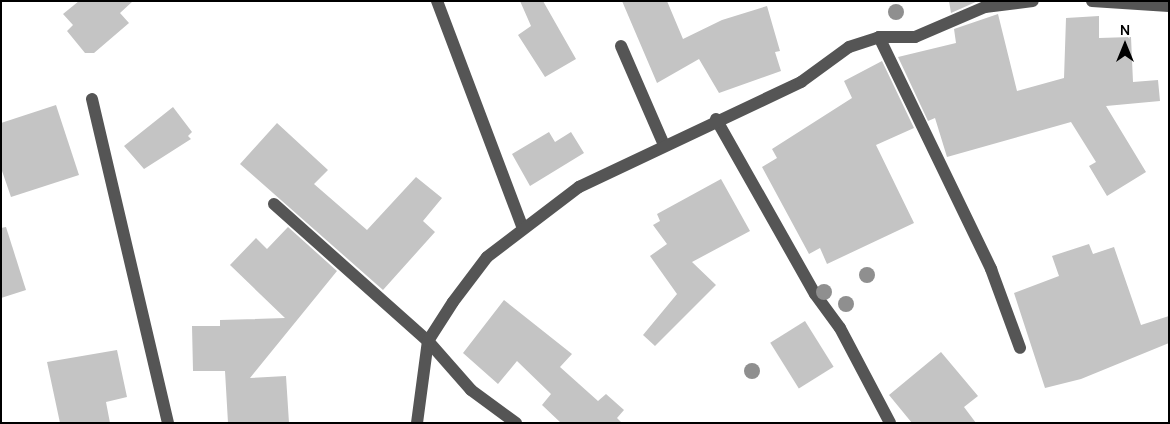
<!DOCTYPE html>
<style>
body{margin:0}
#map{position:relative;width:1170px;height:424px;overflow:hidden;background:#fff;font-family:Manrope,sans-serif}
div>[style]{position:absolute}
.building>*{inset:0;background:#c4c4c4;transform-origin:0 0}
.minor>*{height:12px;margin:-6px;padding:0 6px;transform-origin:6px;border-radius:6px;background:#555}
.trees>*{width:16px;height:16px;margin:-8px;border-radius:50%;background:#8f8f8f}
span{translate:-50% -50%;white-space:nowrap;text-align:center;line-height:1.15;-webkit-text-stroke:5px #fff;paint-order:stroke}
.frame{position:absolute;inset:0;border:2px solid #000;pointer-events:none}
.north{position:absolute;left:1100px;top:20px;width:50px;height:50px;-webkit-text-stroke:4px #fff;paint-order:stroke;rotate:0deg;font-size:14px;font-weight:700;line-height:20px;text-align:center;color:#000}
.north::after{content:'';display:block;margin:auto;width:18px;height:22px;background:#000;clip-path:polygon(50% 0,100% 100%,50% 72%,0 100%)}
</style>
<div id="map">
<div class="building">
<i style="clip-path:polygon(79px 1px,133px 1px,120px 13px,129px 23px,94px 53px,85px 53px,67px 31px,73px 25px,63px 14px)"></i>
<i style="clip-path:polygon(520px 1px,543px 1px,576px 59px,545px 77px,518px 35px,531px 26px)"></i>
<i style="clip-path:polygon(622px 1px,667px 1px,683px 39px,722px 20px,767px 6px,780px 51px,775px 52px,781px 71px,719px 93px,699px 59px,657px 83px)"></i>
<i style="clip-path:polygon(949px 1px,978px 1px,951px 13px)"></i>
<i style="clip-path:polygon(998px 14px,1017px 91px,1064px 78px,1066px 18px,1099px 16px,1099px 38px,1131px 37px,1133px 82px,1158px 80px,1160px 101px,1106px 106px,1146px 172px,1107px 196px,1089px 166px,1096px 162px,1071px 122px,947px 157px,935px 118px,928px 121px,898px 57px,956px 43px,954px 29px)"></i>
<i style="clip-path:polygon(882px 61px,914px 128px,876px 145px,914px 223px,827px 264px,820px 248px,809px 254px,762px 167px,777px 158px,772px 149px,852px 98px,844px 81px)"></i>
<i style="clip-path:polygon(56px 105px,79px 175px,11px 197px,1px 168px,1px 123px)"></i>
<i style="clip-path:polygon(173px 107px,192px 132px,188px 136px,191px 139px,144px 169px,124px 146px)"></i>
<i style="clip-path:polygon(277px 123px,328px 170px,314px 184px,367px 230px,416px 177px,442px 198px,423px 221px,435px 232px,383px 290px,240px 164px)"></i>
<i style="clip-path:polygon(549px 132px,555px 142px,571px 132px,584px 153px,530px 186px,512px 154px)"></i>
<i style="clip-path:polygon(721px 179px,750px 231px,692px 262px,716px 285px,655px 346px,643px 335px,677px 294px,650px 256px,667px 244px,653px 225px,660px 221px,657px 214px)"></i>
<i style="clip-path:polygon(6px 227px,26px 290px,1px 298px,1px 228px)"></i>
<i style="clip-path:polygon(288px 227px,337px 271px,250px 378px,286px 376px,289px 423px,228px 423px,225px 371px,193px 371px,192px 326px,220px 326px,220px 320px,285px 318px,230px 265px,256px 238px,267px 249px)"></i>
<i style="clip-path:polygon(1089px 244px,1093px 254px,1114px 247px,1141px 325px,1169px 316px,1169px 343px,1081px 379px,1045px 388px,1014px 293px,1059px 276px,1052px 256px)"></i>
<i style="clip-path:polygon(504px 300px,572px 354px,560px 367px,598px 401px,606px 394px,624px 410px,617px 418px,622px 423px,561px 423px,542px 405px,551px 394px,517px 361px,498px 384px,463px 353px)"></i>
<i style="left:805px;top:321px;width:54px;height:41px;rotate:58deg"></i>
<i style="clip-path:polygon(117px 350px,127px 397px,106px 402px,110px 423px,60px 423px,47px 362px)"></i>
<i style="clip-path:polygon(941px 352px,978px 396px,964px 407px,976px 423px,912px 423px,889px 395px)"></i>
</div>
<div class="minor">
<i style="left:437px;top:1px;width:243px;rotate:69.3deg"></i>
<i style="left:1092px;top:1px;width:77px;rotate:3.7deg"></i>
<i style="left:879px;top:37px;width:258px;rotate:64.2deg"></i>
<i style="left:991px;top:269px;width:84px;rotate:69.8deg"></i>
<i style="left:621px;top:46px;width:108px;rotate:66.5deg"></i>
<i style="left:92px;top:99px;width:333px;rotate:76.8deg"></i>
<i style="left:716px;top:119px;width:201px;rotate:60.5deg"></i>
<i style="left:815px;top:294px;width:42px;rotate:53.7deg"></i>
<i style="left:840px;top:328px;width:107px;rotate:62.2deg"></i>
<i style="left:274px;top:204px;width:206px;rotate:41.7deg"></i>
<i style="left:428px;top:341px;width:65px;rotate:48.7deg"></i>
<i style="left:471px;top:390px;width:56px;rotate:36.3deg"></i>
<i style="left:417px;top:423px;width:83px;rotate:-82.4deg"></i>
<i style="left:428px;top:341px;width:46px;rotate:-57.3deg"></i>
<i style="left:453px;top:302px;width:56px;rotate:-52.9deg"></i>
<i style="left:487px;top:257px;width:116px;rotate:-37.3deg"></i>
<i style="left:579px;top:187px;width:246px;rotate:-25.3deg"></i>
<i style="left:801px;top:82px;width:59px;rotate:-36.1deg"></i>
<i style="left:849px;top:47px;width:32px;rotate:-18deg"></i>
<i style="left:879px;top:37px;width:36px"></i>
<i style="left:915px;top:37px;width:76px;rotate:-23.2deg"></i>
<i style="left:985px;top:7px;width:48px;rotate:-7.1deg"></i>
</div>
<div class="trees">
<i style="left:896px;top:12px"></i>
<i style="left:867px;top:275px"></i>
<i style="left:824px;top:292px"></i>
<i style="left:846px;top:304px"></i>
<i style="left:752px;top:371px"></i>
</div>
<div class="frame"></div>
<div class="north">N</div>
</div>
